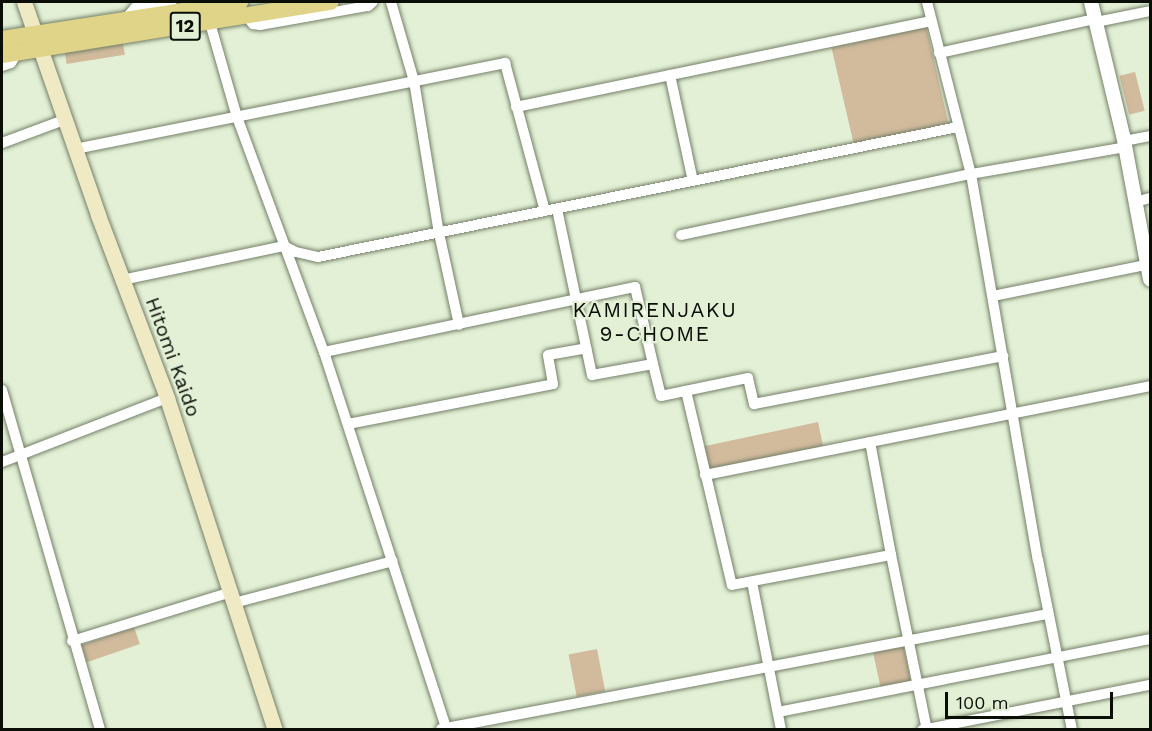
<!DOCTYPE html>
<style>
body{margin:0}
#map{position:relative;width:1152px;height:731px;overflow:hidden;background:#e3f0d6;font-family:"Work Sans",sans-serif}
div>[style]{position:absolute}
.green>*{inset:0;background:#d2ba9d;transform-origin:0 0}
.roads{filter:drop-shadow(0 0 2px #748068) drop-shadow(0 0 2px #748068)}
.minor>*{height:10px;margin:-5px;padding:0 5px;transform-origin:5px;border-radius:5px;background:#fff}
.tertiary>*{height:14px;margin:-7px;padding:0 7px;transform-origin:7px;border-radius:7px;background:#fff}
.secondary>*{height:15px;margin:-7.5px;padding:0 7.5px;transform-origin:7.5px;border-radius:7.5px;background:#efe9c4}
.primary>*{height:16px;margin:-8px;padding:0 8px;transform-origin:8px;border-radius:8px;background:#dfd488}
span{translate:-50% -50%;white-space:nowrap;text-align:center;line-height:1.15;-webkit-text-stroke:4.5px #e3f0d6;paint-order:stroke}
.shield-label span{padding:2px 4px;background:#e3f0d6;border:2px solid;border-radius:4px;-webkit-text-stroke-width:0}
.shield-label{font-size:18px;color:#0a0e06;font-weight:700}
.street-label{font-size:20px;color:#0a0e06}
.neighbourhood-label{font-size:21px;color:#0a0e06;letter-spacing:1.5px}
.frame{position:absolute;inset:0;border:3px solid #0a0e06;pointer-events:none}
.scale{position:absolute;left:945px;top:692px;width:168px;height:27px;box-sizing:border-box;border:3px solid #0a0e06;border-top:0;padding-left:8px;font-size:18px;line-height:21px;white-space:nowrap;color:#0a0e06;-webkit-text-stroke:4px #e3f0d6;paint-order:stroke}
</style>
<div id="map">
<div class="green">
<i style="left:926px;top:26px;width:100px;height:97px;rotate:77deg"></i>
<i style="left:123px;top:43px;width:12px;height:59px;rotate:81deg"></i>
<i style="left:1135px;top:72px;width:40px;height:16px;rotate:76deg"></i>
<i style="left:818px;top:422px;width:30px;height:121px;rotate:78deg"></i>
<i style="left:134px;top:627px;width:18px;height:56px;rotate:71deg"></i>
<i style="left:903px;top:644px;width:39px;height:31px;rotate:78deg"></i>
<i style="left:597px;top:649px;width:43px;height:29px;rotate:79deg"></i>
</div>
<div class="roads">
<div class="minor">
<i style="left:391px;top:2px;width:82px;rotate:73.8deg"></i>
<i style="left:414px;top:81px;width:154px;rotate:80.7deg"></i>
<i style="left:439px;top:233px;width:94px;rotate:77.7deg"></i>
<i style="left:927px;top:2px;width:178px;rotate:75.7deg"></i>
<i style="left:971px;top:174px;width:392px;rotate:80.2deg"></i>
<i style="left:1038px;top:560px;width:173px;rotate:78.7deg"></i>
<i style="left:208px;top:16px;width:105px;rotate:74deg"></i>
<i style="left:237px;top:117px;width:251px;rotate:69.7deg"></i>
<i style="left:324px;top:352px;width:398px;rotate:72deg"></i>
<i style="left:246px;top:16px;width:11px;rotate:49deg"></i>
<i style="left:253px;top:24px;width:7px;rotate:8deg"></i>
<i style="left:260px;top:25px;width:110px;rotate:-10deg"></i>
<i style="left:368px;top:6px;width:6px;rotate:-39deg"></i>
<i style="left:124px;top:21px;width:17px;rotate:-50deg"></i>
<i style="left:135px;top:8px;width:37px;rotate:-9deg"></i>
<i style="left:1096px;top:22px;width:55px;rotate:-11.5deg"></i>
<i style="left:939px;top:53px;width:160px;rotate:-12.3deg"></i>
<i style="left:2px;top:66px;width:9px;rotate:-18deg"></i>
<i style="left:11px;top:63px;width:12px;rotate:-59deg"></i>
<i style="left:670px;top:75px;width:108px;rotate:77.8deg"></i>
<i style="left:516px;top:107px;width:424px;rotate:-11.7deg"></i>
<i style="left:1124px;top:141px;width:26px;rotate:-11deg"></i>
<i style="left:2px;top:143px;width:66px;rotate:-20.4deg"></i>
<i style="left:75px;top:149px;width:439px;rotate:-11.3deg"></i>
<i style="left:505px;top:63px;width:153px;rotate:74.9deg"></i>
<i style="left:1135px;top:202px;width:16px;rotate:-15deg"></i>
<i style="left:557px;top:209px;width:170px;rotate:78.1deg"></i>
<i style="left:592px;top:375px;width:62px;rotate:-10.2deg"></i>
<i style="left:653px;top:364px;width:33px;rotate:76deg"></i>
<i style="left:661px;top:396px;width:89px;rotate:-11.7deg"></i>
<i style="left:748px;top:378px;width:27px;rotate:77deg"></i>
<i style="left:754px;top:404px;width:254px;rotate:-10.9deg"></i>
<i style="left:681px;top:235px;width:296px;rotate:-11.9deg"></i>
<i style="left:971px;top:174px;width:156px;rotate:-9.9deg"></i>
<i style="left:122px;top:280px;width:166px;rotate:-11.9deg"></i>
<i style="left:284px;top:246px;width:13px;rotate:27deg"></i>
<i style="left:296px;top:252px;width:23px;rotate:13deg"></i>
<i style="left:318px;top:257px;width:653px;rotate:-11.48deg"></i>
<i style="left:993px;top:296px;width:160px;rotate:-11.5deg"></i>
<i style="left:324px;top:352px;width:318px;rotate:-11.8deg"></i>
<i style="left:635px;top:287px;width:79px;rotate:76.8deg"></i>
<i style="left:2px;top:390px;width:354px;rotate:73.9deg"></i>
<i style="left:686px;top:391px;width:199px;rotate:76.7deg"></i>
<i style="left:732px;top:585px;width:162px;rotate:-10.7deg"></i>
<i style="left:891px;top:555px;width:115px;rotate:-100.5deg"></i>
<i style="left:348px;top:424px;width:209px;rotate:-11deg"></i>
<i style="left:553px;top:384px;width:29px;rotate:-100deg"></i>
<i style="left:548px;top:355px;width:39px;rotate:-10deg"></i>
<i style="left:2px;top:462px;width:177px;rotate:-21.2deg"></i>
<i style="left:705px;top:475px;width:454px;rotate:-11.3deg"></i>
<i style="left:891px;top:555px;width:179px;rotate:78.4deg"></i>
<i style="left:752px;top:582px;width:151px;rotate:78.9deg"></i>
<i style="left:234px;top:603px;width:164px;rotate:-14.8deg"></i>
<i style="left:72px;top:641px;width:166px;rotate:-17.1deg"></i>
<i style="left:778px;top:712px;width:379px;rotate:-11.1deg"></i>
<i style="left:441px;top:729px;width:618px;rotate:-10.73deg"></i>
<i style="left:922px;top:730px;width:232px;rotate:-11.2deg"></i>
</div>
<div class="tertiary">
<i style="left:1091px;top:2px;width:137px;rotate:76.5deg"></i>
<i style="left:1123px;top:135px;width:147px;rotate:79.4deg"></i>
</div>
<div class="secondary">
<i style="left:24px;top:2px;width:225px;rotate:70.8deg"></i>
<i style="left:98px;top:215px;width:196px;rotate:69.3deg"></i>
<i style="left:167px;top:398px;width:349px;rotate:72deg"></i>
</div>
<div class="primary">
<i style="left:2px;top:39px;width:241px;rotate:-8.8deg"></i>
<i style="left:2px;top:55px;width:333px;rotate:-9.2deg"></i>
</div>
</div>
<div class="shield-label">
<span style="left:185px;top:26px">12</span>
</div>
<div class="street-label">
<span style="left:173px;top:357px;rotate:70deg">Hitomi Kaido</span>
</div>
<div class="neighbourhood-label">
<span style="left:655px;top:322px">KAMIRENJAKU<br>9-CHOME</span>
</div>
<div class="frame"></div>
<div class="scale">100 m</div>
</div>
